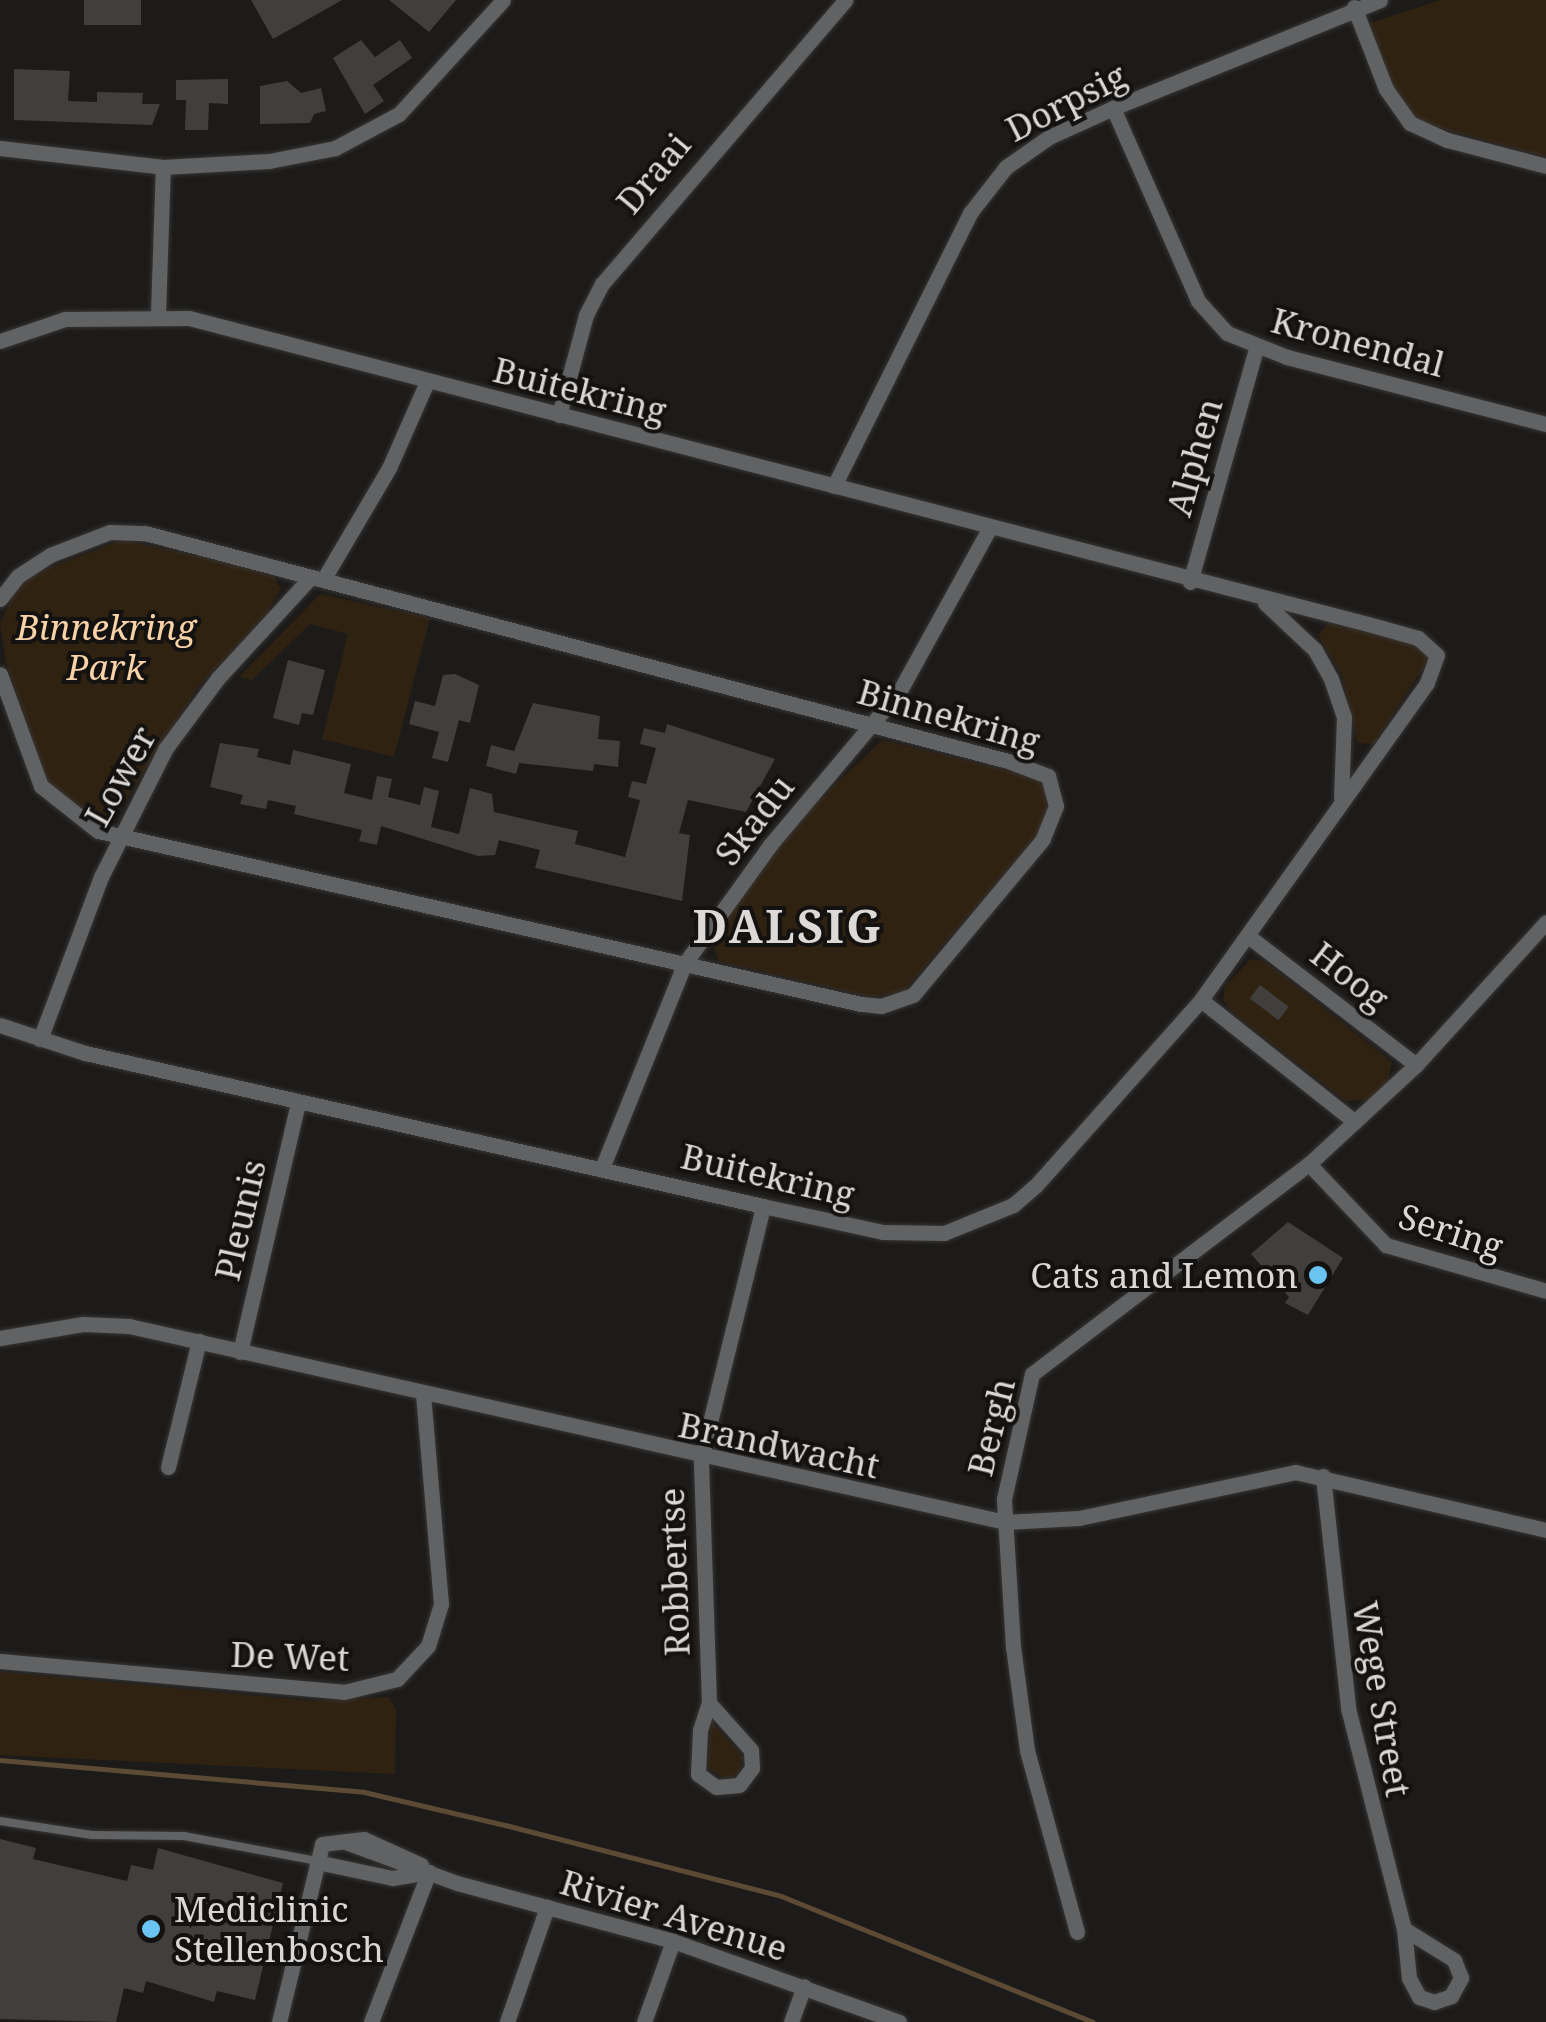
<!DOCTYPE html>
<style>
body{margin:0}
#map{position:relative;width:1546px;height:2022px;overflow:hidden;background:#1c1b19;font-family:"Noto Serif",serif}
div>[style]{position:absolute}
.green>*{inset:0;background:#302211}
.stream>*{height:5px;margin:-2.5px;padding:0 2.5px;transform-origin:2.5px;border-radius:2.5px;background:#5d4a35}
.building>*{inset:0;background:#413f3d;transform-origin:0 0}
.roads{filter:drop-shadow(0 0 2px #373534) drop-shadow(0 0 2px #373534)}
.service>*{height:8px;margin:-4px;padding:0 4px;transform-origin:4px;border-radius:4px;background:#616263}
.minor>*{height:15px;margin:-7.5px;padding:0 7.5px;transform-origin:7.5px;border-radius:7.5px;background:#616263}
.dots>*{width:28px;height:28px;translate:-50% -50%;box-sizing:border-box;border:5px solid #131210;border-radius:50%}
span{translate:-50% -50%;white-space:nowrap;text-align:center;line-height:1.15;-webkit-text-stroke:8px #131210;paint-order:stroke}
.street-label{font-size:35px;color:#dad8d7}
.park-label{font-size:35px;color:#f9d2a8;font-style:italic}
.poi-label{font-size:35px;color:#dad8d7}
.right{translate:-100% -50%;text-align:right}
.left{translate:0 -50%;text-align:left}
.district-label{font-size:45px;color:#dcd9d7;font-weight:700;letter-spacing:2.5px}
</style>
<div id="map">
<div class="green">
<i style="clip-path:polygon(1441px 0,1546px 0,1546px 157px,1401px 117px,1367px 24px)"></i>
<i style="clip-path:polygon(122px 540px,243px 566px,273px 576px,281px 589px,266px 614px,198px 687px,118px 813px,103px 823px,49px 786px,6px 663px,0 624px,14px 592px,34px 574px)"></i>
<i style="clip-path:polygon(320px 594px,430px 618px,394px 757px,322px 739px,348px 634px,310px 624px,252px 680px,239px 677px)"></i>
<i style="clip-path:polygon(1329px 623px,1420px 645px,1431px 656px,1373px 745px,1357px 742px,1342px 675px,1318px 635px)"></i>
<i style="clip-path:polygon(882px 740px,1037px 778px,1051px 801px,1043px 828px,903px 992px,872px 997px,718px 961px,712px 938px,748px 886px,813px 806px)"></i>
<i style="clip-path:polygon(1251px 959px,1264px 961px,1392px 1062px,1387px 1084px,1369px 1100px,1346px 1101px,1233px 1013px,1223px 1001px,1225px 986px)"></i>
<i style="clip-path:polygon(0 1672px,314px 1701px,388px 1697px,396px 1709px,395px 1774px,0 1755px)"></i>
<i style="clip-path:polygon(711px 1721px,743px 1757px,739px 1773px,726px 1779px,708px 1768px)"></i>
</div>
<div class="stream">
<i style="left:0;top:1760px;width:365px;rotate:5deg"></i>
<i style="left:364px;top:1792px;width:149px;rotate:13.2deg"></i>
<i style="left:509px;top:1826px;width:281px;rotate:14.4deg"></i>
<i style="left:781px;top:1896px;width:336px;rotate:22deg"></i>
</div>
<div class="building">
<i style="left:84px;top:0;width:57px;height:25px"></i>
<i style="clip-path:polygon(251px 0,342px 0,273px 39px)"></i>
<i style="clip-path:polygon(389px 0,456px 0,429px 32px)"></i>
<i style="clip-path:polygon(361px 40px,375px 57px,400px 40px,412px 58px,373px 85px,384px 101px,365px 114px,333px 58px)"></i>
<i style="clip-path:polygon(14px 69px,70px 71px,68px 101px,97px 102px,97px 92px,143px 93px,142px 104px,160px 104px,152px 125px,14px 120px)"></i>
<i style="clip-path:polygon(228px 79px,228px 104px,209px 103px,208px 130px,185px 130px,186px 100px,176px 100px,176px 80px)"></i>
<i style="clip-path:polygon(287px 81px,301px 93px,321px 88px,326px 111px,314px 114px,310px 123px,260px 124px,260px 86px)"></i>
<i style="clip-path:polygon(288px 660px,325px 670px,313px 715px,302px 713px,299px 725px,273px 718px)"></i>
<i style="clip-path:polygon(455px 674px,479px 685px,470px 723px,459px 720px,448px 762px,432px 758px,439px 732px,409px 724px,415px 701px,435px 706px,443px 675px)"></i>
<i style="clip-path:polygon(533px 703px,600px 716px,598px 739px,620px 741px,618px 767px,594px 764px,593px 771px,519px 763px,516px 774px,486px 766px,491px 745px,514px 751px)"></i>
<i style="clip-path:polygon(667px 724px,775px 759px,746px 812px,688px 800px,679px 833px,690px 835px,682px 901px,535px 868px,540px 850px,499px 840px,495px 855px,478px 856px,381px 826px,377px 845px,359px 841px,362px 830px,294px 814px,296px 806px,268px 800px,266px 809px,240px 804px,243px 795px,210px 787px,220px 743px,259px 749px,257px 757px,290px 765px,293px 750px,351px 764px,344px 793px,372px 800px,377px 776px,392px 779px,388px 797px,420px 805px,424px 787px,439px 791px,431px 827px,459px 834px,470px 788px,492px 794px,494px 812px,578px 831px,575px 844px,625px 857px,640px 800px,628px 797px,632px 781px,646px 784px,656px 748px,640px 744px,644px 728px,665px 733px)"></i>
<i style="left:1260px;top:985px;width:36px;height:17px;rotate:37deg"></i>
<i style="clip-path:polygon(1288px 1222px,1343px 1258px,1308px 1315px,1285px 1303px,1289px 1297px,1251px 1254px)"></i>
<i style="clip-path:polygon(0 1839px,36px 1848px,33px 1859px,127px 1881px,131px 1865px,153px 1870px,158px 1848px,283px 1883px,255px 2000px,217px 1991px,214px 2002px,146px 1981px,143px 1993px,124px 1988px,116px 2022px,0 2019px)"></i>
</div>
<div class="roads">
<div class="service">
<i style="left:0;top:1821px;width:93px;rotate:8.7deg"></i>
<i style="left:92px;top:1835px;width:92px;rotate:0.6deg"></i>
<i style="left:184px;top:1836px;width:135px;rotate:10.6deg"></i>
</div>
<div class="minor">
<i style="left:1354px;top:7px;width:88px;rotate:68.7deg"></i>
<i style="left:1386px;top:89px;width:42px;rotate:54.8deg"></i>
<i style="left:1410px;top:123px;width:41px;rotate:24.7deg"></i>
<i style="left:1447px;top:140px;width:102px;rotate:14.7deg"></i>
<i style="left:1113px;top:108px;width:211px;rotate:66.2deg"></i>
<i style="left:1198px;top:301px;width:43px;rotate:47.8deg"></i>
<i style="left:1227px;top:333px;width:65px;rotate:21.8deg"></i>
<i style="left:1287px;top:357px;width:268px;rotate:14.5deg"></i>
<i style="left:0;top:148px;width:164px;rotate:6.6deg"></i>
<i style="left:163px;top:167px;width:106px;rotate:-3.2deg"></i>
<i style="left:269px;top:161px;width:67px;rotate:-11.1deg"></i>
<i style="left:335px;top:148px;width:72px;rotate:-28deg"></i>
<i style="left:399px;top:114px;width:154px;rotate:-47.6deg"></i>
<i style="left:158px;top:314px;width:147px;rotate:-88.1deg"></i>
<i style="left:0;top:341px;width:69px;rotate:-18.7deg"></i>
<i style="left:65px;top:319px;width:124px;rotate:-0.5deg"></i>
<i style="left:189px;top:318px;width:1218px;rotate:14.55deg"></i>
<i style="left:1368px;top:624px;width:52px;rotate:15.6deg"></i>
<i style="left:1418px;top:638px;width:25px;rotate:42deg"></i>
<i style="left:1437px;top:655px;width:30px;rotate:110deg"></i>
<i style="left:1427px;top:683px;width:389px;rotate:125.5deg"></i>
<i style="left:1201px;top:1000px;width:249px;rotate:131.7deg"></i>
<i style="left:1035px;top:1186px;width:29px;rotate:139deg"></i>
<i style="left:1013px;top:1205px;width:74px;rotate:157.9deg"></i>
<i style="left:944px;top:1233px;width:61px;rotate:-179.1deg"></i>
<i style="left:883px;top:1232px;width:123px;rotate:-167.8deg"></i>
<i style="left:763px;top:1206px;width:695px;rotate:-167.28deg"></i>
<i style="left:85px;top:1053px;width:89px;rotate:-161.8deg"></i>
<i style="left:559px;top:415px;width:104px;rotate:-74.9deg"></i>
<i style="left:586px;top:315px;width:35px;rotate:-63deg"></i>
<i style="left:602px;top:284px;width:374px;rotate:-49.4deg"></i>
<i style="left:834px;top:486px;width:305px;rotate:-63.5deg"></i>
<i style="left:970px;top:213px;width:58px;rotate:-52deg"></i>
<i style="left:1006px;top:167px;width:52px;rotate:-34.9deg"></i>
<i style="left:1049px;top:137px;width:70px;rotate:-24.4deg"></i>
<i style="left:1113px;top:108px;width:288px;rotate:-22deg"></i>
<i style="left:323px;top:580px;width:130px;rotate:-59.5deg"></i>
<i style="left:389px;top:468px;width:94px;rotate:-66.2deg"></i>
<i style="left:1190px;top:582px;width:243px;rotate:-74.2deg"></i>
<i style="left:0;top:599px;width:29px;rotate:-52deg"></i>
<i style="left:18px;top:576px;width:38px;rotate:-33deg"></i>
<i style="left:50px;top:555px;width:64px;rotate:-21deg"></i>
<i style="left:110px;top:532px;width:35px;rotate:2deg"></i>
<i style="left:145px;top:533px;width:893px;rotate:14.8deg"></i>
<i style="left:1008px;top:761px;width:43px;rotate:20.6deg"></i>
<i style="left:1048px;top:776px;width:31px;rotate:75deg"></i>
<i style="left:1056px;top:806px;width:35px;rotate:112deg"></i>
<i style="left:1043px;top:839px;width:203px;rotate:129.8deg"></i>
<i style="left:913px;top:995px;width:34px;rotate:161deg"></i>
<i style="left:881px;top:1006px;width:20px;rotate:-174deg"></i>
<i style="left:861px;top:1004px;width:782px;rotate:-167.22deg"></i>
<i style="left:98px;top:831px;width:73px;rotate:-141.7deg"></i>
<i style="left:41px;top:786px;width:119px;rotate:-110.1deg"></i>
<i style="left:1265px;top:603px;width:69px;rotate:43.2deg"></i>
<i style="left:1315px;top:650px;width:33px;rotate:61deg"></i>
<i style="left:1331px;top:679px;width:40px;rotate:71.1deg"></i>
<i style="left:1344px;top:717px;width:80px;rotate:92.1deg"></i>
<i style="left:1248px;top:936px;width:212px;rotate:37.5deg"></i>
<i style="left:1201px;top:1000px;width:196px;rotate:38.4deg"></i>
<i style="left:40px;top:1039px;width:173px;rotate:-69.4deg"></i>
<i style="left:101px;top:877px;width:144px;rotate:-63.3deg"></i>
<i style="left:166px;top:748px;width:87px;rotate:-53.4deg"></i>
<i style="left:218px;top:678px;width:137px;rotate:-47.4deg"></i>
<i style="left:1309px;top:1164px;width:112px;rotate:46.5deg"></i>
<i style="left:1386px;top:1245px;width:166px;rotate:16deg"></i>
<i style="left:602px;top:1168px;width:221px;rotate:-68deg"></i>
<i style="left:685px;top:963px;width:145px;rotate:-54.2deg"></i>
<i style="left:770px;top:845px;width:200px;rotate:-49.9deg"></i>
<i style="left:899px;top:692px;width:186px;rotate:-61.1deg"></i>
<i style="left:0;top:1338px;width:84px;rotate:-9.6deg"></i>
<i style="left:83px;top:1324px;width:46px;rotate:2.5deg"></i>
<i style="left:129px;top:1326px;width:898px;rotate:12.61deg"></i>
<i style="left:1005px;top:1522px;width:74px;rotate:-3.1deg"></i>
<i style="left:1079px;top:1518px;width:221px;rotate:-12deg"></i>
<i style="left:1295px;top:1472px;width:258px;rotate:13deg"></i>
<i style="left:240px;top:1352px;width:257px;rotate:-76.9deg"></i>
<i style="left:168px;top:1467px;width:130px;rotate:-76.2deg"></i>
<i style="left:1323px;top:1476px;width:233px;rotate:83.8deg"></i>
<i style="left:1348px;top:1708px;width:228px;rotate:75.8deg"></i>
<i style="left:1404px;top:1929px;width:49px;rotate:84.2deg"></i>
<i style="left:1409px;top:1978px;width:21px;rotate:62deg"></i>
<i style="left:1419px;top:1997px;width:16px;rotate:18deg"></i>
<i style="left:1434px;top:2002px;width:18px;rotate:-19deg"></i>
<i style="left:1451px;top:1996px;width:21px;rotate:-61deg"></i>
<i style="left:1461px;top:1978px;width:19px;rotate:-111deg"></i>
<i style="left:1454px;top:1960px;width:59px;rotate:-148.2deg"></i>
<i style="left:0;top:1661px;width:345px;rotate:5.1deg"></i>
<i style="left:344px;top:1692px;width:55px;rotate:-13.8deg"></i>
<i style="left:397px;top:1679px;width:45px;rotate:-46.8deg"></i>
<i style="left:428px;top:1646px;width:44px;rotate:-72.8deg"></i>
<i style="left:441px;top:1604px;width:210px;rotate:-94.9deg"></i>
<i style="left:709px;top:1703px;width:244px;rotate:-91.9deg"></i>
<i style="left:701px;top:1459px;width:260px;rotate:-76.2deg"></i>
<i style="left:709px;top:1703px;width:63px;rotate:48.2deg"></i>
<i style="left:751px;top:1750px;width:18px;rotate:87deg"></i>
<i style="left:752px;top:1768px;width:21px;rotate:127deg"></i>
<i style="left:739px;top:1785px;width:23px;rotate:175deg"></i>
<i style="left:716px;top:1787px;width:22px;rotate:-144deg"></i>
<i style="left:698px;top:1774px;width:44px;rotate:-87.4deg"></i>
<i style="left:700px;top:1730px;width:28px;rotate:-72deg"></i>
<i style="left:348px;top:1843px;width:116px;rotate:20.2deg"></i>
<i style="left:457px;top:1883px;width:224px;rotate:15deg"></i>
<i style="left:673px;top:1941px;width:240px;rotate:19.7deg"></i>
<i style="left:317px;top:1862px;width:77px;rotate:12deg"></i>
<i style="left:392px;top:1878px;width:33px;rotate:-9deg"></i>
<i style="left:1077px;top:1932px;width:189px;rotate:-105.4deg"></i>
<i style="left:1027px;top:1750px;width:104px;rotate:-97.7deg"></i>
<i style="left:1013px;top:1647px;width:148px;rotate:-93.5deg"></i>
<i style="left:1004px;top:1499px;width:128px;rotate:-77.4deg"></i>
<i style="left:1032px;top:1374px;width:348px;rotate:-37.2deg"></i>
<i style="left:1309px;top:1164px;width:146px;rotate:-42.8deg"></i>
<i style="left:1416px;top:1065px;width:193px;rotate:-47.7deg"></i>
<i style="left:279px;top:2022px;width:183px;rotate:-76.4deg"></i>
<i style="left:322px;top:1844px;width:42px;rotate:-6.8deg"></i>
<i style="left:364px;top:1839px;width:63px;rotate:24.5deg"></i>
<i style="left:371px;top:2022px;width:161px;rotate:-68.9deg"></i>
<i style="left:507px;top:2022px;width:122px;rotate:-70.8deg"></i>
<i style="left:644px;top:2022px;width:86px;rotate:-70.3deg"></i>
<i style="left:791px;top:2022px;width:38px;rotate:-70deg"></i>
</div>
</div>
<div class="dots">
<i style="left:1318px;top:1275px;background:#6bc3f2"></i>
<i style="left:151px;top:1929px;background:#6bc3f2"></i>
</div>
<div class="street-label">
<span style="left:1066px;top:102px;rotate:-27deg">Dorpsig</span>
<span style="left:653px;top:173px;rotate:-50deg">Draai</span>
<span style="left:1358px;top:342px;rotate:15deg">Kronendal</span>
<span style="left:580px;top:390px;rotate:14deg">Buitekring</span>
<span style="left:1194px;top:457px;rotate:-74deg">Alphen</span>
<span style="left:949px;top:716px;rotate:16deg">Binnekring</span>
<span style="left:120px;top:776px;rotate:-61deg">Lower</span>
<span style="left:754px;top:820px;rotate:-52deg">Skadu</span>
<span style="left:1350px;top:976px;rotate:38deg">Hoog</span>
<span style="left:768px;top:1175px;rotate:13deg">Buitekring</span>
<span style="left:240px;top:1220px;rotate:-77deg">Pleunis</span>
<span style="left:1451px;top:1231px;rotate:18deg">Sering</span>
<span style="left:991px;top:1427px;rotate:-76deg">Bergh</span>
<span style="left:779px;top:1445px;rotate:12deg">Brandwacht</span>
<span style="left:674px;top:1572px;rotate:-92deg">Robbertse</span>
<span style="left:290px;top:1656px;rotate:2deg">De Wet</span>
<span style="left:1382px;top:1699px;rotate:80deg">Wege Street</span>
<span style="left:674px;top:1915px;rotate:17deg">Rivier Avenue</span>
</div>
<div class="park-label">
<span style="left:106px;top:647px">Binnekring<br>Park</span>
</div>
<div class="poi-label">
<span class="right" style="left:1298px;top:1275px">Cats and Lemon</span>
<span class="left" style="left:174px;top:1929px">Mediclinic<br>Stellenbosch</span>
</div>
<div class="district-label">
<span style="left:788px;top:926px">DALSIG</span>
</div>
</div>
